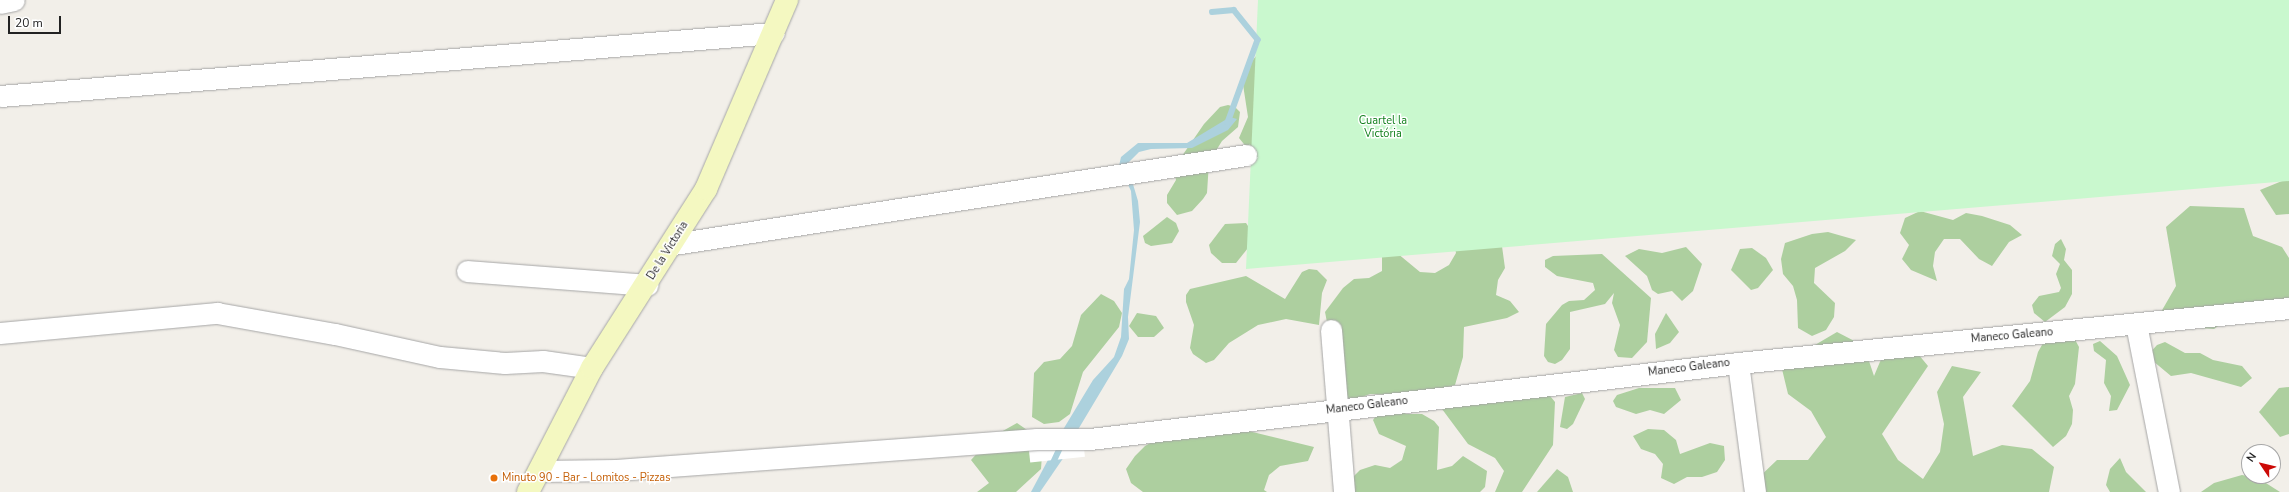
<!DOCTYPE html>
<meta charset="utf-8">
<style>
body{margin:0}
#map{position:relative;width:2289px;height:492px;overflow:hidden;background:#f2efe9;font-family:"Nunito Sans",sans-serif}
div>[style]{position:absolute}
.forest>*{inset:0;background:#adcf9f}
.park>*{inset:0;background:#c9f8ce}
.water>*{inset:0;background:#acd1dd}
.pier>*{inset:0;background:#fff;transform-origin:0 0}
.stream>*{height:5.5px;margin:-2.75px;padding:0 2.75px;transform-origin:2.75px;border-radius:2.75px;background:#acd1dd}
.roads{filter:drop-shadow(0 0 1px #a6a6a6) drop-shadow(0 0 1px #a6a6a6)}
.minor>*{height:21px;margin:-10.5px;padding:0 10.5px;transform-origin:10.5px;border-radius:10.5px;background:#fff}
.secondary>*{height:22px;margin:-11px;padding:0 11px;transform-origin:11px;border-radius:11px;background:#f4f8c1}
.dots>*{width:11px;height:11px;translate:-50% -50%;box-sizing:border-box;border:2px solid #fff;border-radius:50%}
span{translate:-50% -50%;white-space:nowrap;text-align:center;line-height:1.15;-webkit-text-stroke:3px #fff;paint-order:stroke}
.park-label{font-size:11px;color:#107f1b}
.street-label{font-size:11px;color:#222}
.food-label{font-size:11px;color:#c56008}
.left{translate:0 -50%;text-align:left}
.north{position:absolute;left:2241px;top:444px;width:40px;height:40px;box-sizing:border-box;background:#fff;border:1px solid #a7a7a7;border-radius:50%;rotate:305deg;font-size:11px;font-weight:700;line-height:16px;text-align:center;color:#222}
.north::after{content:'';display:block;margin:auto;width:14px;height:18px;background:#cc0a07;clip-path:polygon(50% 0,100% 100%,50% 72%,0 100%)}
.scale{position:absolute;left:8px;top:16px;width:53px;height:18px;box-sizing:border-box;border:2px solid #222;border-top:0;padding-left:5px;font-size:12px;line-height:14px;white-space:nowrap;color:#222;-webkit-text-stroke:3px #fff;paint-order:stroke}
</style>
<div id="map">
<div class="forest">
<i style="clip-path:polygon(1261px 50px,1261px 141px,1248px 149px,1239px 138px,1248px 117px,1242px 78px,1244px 71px)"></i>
<i style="clip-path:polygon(1228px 105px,1235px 107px,1240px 112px,1238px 127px,1222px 141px,1209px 162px,1207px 193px,1203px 199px,1192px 211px,1177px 215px,1167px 203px,1167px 195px,1176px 180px,1173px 169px,1204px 124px,1220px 107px)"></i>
<i style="clip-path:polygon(2289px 178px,2289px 214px,2276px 215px,2260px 190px)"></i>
<i style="clip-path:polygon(2190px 206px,2244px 208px,2253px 236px,2282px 247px,2289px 258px,2289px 301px,2238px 312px,2214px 329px,2185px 327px,2161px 312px,2176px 286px,2166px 227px)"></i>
<i style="clip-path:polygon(1920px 211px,1953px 220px,1966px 213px,1982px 216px,2010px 225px,2022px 235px,2009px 242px,1992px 266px,1979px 259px,1960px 239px,1944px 239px,1935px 252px,1933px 266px,1937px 281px,1911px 270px,1902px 259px,1909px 245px,1900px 233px,1905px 218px)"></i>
<i style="clip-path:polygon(1167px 217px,1176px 223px,1179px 231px,1172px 243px,1151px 246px,1145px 243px,1143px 236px)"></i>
<i style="clip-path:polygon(1246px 223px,1250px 229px,1252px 243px,1236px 263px,1222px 263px,1211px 253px,1209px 245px,1225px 224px)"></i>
<i style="clip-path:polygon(1828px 232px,1856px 240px,1845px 251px,1815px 268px,1814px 283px,1835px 303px,1834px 317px,1826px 330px,1812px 336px,1798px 328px,1797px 300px,1793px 286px,1783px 274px,1781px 259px,1785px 243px,1812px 234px)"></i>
<i style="clip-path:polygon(1453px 238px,1501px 239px,1505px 268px,1498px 280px,1496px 295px,1510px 301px,1519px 312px,1507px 318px,1464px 327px,1463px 357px,1455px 385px,1415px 396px,1370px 394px,1357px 399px,1342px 398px,1325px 312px,1343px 288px,1354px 279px,1369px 278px,1382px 271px,1382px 257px,1397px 253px,1420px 272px,1435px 273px,1449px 265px,1456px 253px)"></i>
<i style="clip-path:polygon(2061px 239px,2066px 249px,2064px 260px,2072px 270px,2072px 294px,2065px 307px,2045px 322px,2034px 313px,2032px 305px,2039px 296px,2059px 292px,2061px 288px,2056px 274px,2060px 264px,2052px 256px,2055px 244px)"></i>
<i style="clip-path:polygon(1686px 247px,1702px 264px,1693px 291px,1682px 301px,1672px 291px,1658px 294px,1652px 290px,1647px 276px,1625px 256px,1639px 249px,1662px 253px)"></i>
<i style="clip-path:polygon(1752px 248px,1766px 258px,1773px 270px,1758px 288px,1751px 290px,1731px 270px,1740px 249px)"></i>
<i style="clip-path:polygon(1602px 254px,1651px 298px,1647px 342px,1632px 358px,1618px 357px,1614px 350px,1620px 325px,1612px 303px,1614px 293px,1605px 304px,1570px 312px,1570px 349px,1562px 360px,1555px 364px,1548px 362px,1544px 356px,1546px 324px,1562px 305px,1569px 301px,1584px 300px,1595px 290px,1593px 283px,1557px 276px,1545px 267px,1545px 260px,1553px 256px)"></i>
<i style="clip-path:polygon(1309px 269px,1317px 270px,1327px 280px,1322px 293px,1319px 325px,1286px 319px,1258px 325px,1229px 343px,1214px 360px,1206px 363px,1193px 354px,1190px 348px,1194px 325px,1186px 302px,1186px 295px,1190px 289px,1246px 276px,1285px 299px,1302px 272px)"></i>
<i style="clip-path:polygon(1101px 294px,1114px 301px,1122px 313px,1119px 327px,1083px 372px,1070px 414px,1059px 422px,1044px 424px,1032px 417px,1034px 373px,1044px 362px,1060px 359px,1072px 346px,1081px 315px)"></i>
<i style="clip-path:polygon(1137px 313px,1156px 316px,1164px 328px,1154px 337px,1138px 337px,1129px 326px)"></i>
<i style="clip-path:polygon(1666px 313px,1679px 332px,1670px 343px,1656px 349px,1655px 334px)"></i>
<i style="clip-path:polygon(1837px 332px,1864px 346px,1874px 376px,1882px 357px,1909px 343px,1928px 366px,1882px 434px,1898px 460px,1923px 479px,1940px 452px,1944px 424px,1937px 392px,1952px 366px,1981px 372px,1963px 397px,1973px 456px,2002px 445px,2032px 449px,2054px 467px,2049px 492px,1755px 492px,1754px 482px,1777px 460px,1808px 460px,1826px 437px,1811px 411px,1788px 394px,1781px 365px)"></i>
<i style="clip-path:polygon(2072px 334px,2079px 347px,2075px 384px,2069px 396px,2073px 410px,2072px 424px,2066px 436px,2053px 447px,2012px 406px,2030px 381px,2038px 352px,2046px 338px)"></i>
<i style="clip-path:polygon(2100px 341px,2117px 356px,2130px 385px,2117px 410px,2109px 411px,2111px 396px,2104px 383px,2106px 360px,2094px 351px,2093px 344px)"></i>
<i style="clip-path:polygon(2165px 342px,2185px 353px,2200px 353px,2213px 360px,2242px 366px,2252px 378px,2241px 387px,2191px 373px,2171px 376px,2147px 356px,2157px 345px)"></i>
<i style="clip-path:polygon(2289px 387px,2289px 434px,2280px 437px,2259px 412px,2279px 388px)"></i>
<i style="clip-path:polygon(1639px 388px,1675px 388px,1681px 400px,1664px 414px,1650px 410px,1636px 414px,1616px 407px,1613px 401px,1617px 395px)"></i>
<i style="clip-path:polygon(1546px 391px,1555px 402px,1553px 445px,1522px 492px,1495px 492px,1504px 471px,1495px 458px,1468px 444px,1442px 409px,1449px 397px)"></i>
<i style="clip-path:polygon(1582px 393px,1585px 399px,1573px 424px,1567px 429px,1560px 427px,1565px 397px)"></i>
<i style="clip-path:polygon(1395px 404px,1406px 414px,1422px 414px,1434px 421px,1439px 427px,1437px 470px,1452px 466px,1463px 456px,1487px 471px,1485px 487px,1480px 492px,1338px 492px,1360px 470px,1375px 465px,1390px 468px,1402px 460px,1406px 446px,1379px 434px,1373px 420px,1381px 409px)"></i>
<i style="clip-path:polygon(1017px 423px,1043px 441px,1041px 469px,1016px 492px,977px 492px,989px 483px,971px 460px,992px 437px)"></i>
<i style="clip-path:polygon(1232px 427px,1314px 447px,1308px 461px,1280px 466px,1269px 475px,1264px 490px,1267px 492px,1143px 492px,1131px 483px,1126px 469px,1135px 456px,1145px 446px,1173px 430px)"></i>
<i style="clip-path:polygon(1648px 429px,1664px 430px,1676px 440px,1680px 454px,1710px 443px,1724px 446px,1725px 460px,1717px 472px,1702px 477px,1687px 477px,1674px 484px,1661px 478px,1663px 464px,1655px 454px,1641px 449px,1633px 436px)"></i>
<i style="clip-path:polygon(2120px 458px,2126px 472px,2146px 492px,2110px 492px,2106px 485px,2110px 469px)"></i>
<i style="clip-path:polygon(1557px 469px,1568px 477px,1573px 492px,1537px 492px)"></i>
<i style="clip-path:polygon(2242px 475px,2258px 478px,2280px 492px,2201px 492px,2214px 483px)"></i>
</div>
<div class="park">
<i style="clip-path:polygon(1258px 0,2289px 0,2289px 181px,1246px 269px)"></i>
</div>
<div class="water">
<i style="clip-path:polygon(1230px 117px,1237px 119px,1228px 130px,1192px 148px,1151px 149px,1139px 152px,1127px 164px,1138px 201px,1140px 222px,1128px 317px,1129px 339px,1122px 356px,1076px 433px,1061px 433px,1093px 380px,1114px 357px,1121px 337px,1124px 289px,1129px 279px,1134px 230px,1131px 191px,1119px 166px,1121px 157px,1138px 143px,1187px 143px)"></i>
<i style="clip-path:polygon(1064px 457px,1040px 492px,1031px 492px,1049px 458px)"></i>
</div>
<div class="pier">
<i style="left:1082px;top:429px;width:28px;height:55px;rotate:84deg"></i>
</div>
<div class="stream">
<i style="left:1212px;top:12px;width:22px;rotate:-5deg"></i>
<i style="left:1234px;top:10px;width:38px;rotate:51deg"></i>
<i style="left:1258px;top:40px;width:88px;rotate:109.9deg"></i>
<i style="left:1053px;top:463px;width:21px;rotate:-65deg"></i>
</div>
<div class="roads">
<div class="minor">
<i style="left:0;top:3px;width:14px;rotate:-12deg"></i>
<i style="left:0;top:96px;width:776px;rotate:-4.66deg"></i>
<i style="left:674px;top:244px;width:579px;rotate:-8.84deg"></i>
<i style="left:467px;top:271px;width:181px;rotate:4.4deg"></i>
<i style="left:2136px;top:324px;width:171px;rotate:78.9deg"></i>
<i style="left:1331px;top:330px;width:163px;rotate:85.4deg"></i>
<i style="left:0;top:333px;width:218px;rotate:-5.3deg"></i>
<i style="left:217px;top:313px;width:120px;rotate:10.1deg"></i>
<i style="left:335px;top:334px;width:107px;rotate:12.4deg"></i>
<i style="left:440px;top:357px;width:65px;rotate:5.3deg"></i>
<i style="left:505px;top:363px;width:38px;rotate:-3deg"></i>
<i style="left:543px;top:361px;width:49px;rotate:8.1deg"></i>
<i style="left:1738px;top:363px;width:130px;rotate:82.5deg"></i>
<i style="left:541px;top:471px;width:75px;rotate:-0.8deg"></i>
<i style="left:616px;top:470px;width:422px;rotate:-4.2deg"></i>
<i style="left:1037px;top:439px;width:53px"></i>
<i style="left:1090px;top:439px;width:652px;rotate:-6.69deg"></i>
<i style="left:1738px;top:363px;width:554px;rotate:-5.7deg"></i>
</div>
<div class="secondary">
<i style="left:528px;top:492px;width:140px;rotate:-62.7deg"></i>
<i style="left:592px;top:368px;width:212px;rotate:-57.5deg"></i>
<i style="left:706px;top:189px;width:206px;rotate:-66.8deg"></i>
</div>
</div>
<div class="dots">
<i style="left:494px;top:478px;background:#e8710a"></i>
</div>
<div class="park-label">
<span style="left:1383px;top:128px">Cuartel la<br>Victória</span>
</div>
<div class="street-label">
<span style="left:668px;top:251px;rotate:-58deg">De la Victoria</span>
<span style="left:2012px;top:336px;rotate:-5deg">Maneco Galeano</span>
<span style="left:1689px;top:368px;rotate:-7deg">Maneco Galeano</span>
<span style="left:1367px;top:406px;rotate:-7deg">Maneco Galeano</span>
</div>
<div class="food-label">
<span class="left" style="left:502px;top:478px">Minuto 90 - Bar - Lomitos - Pizzas</span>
</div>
<div class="north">N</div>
<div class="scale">20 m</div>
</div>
